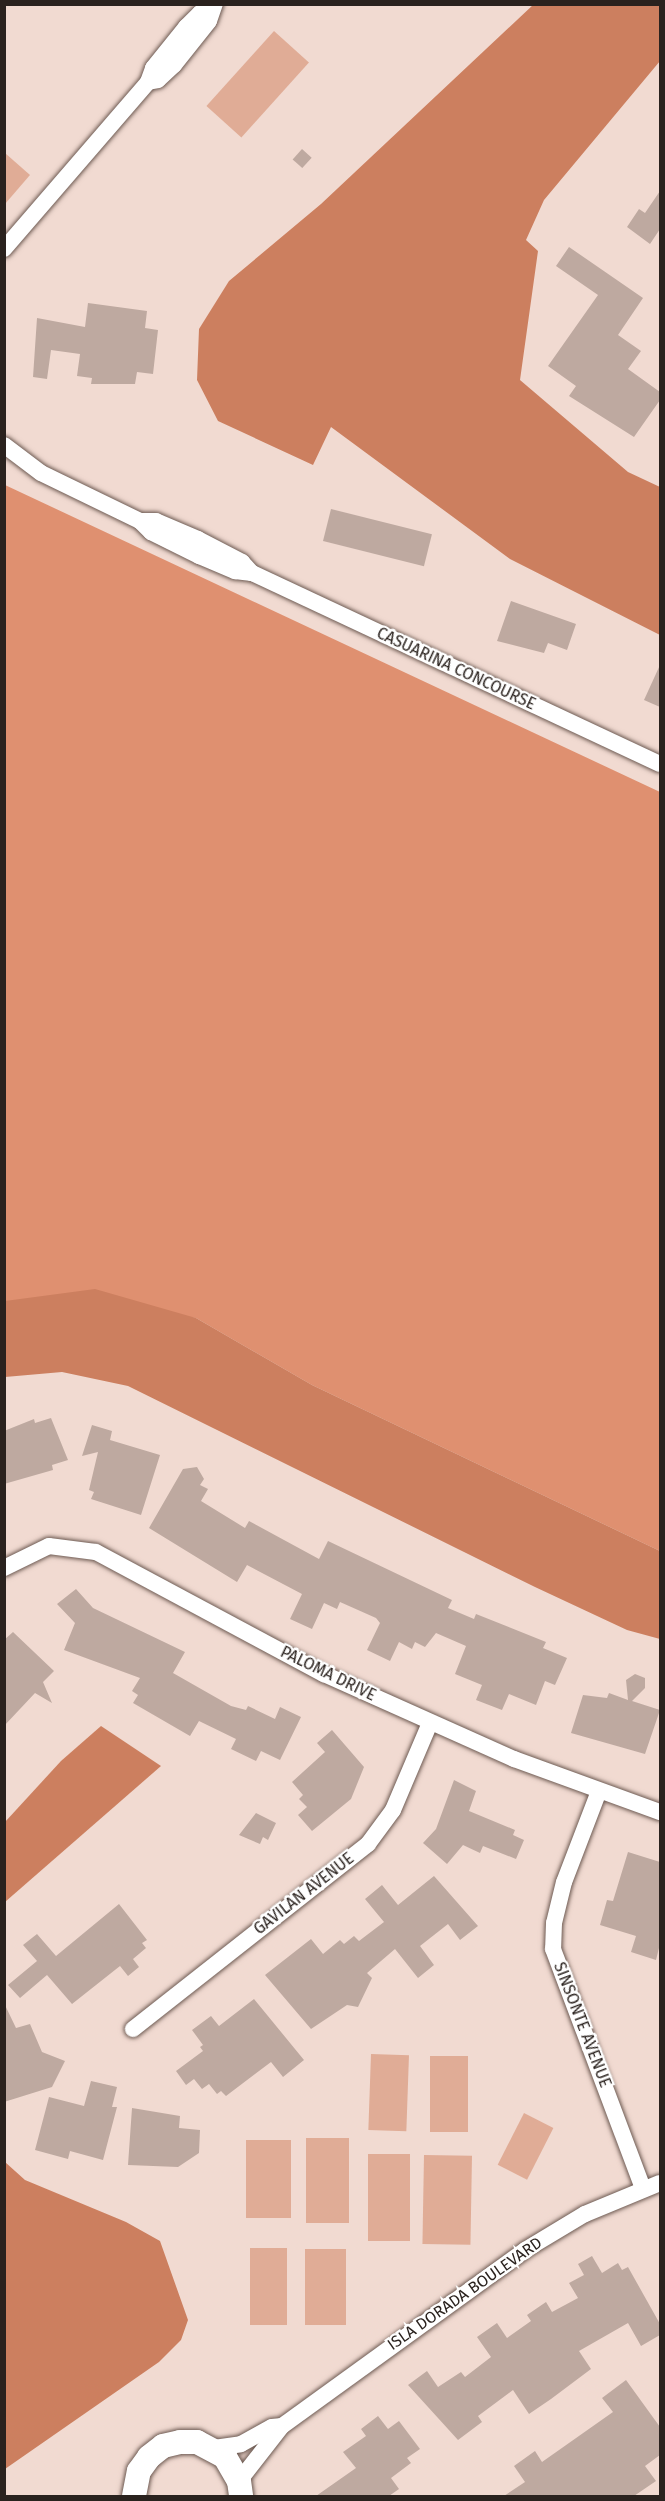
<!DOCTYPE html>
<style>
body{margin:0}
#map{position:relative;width:665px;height:2501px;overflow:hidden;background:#f1dad1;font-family:"Fira Sans",sans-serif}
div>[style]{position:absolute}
.green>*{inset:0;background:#e0ac96;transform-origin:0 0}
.forest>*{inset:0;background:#df9070}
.water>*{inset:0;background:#cc7f5f}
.building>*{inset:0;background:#bea9a0;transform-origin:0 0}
.roads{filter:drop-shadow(0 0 2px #6d5a52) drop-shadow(0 0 2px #6d5a52)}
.street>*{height:16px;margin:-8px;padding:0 8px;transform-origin:8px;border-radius:8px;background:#fff}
.secondary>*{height:24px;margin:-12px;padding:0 12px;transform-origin:12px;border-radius:12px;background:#fff}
span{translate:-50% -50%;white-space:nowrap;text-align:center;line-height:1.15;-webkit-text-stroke:4.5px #fff;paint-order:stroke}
.street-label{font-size:16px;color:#2a221e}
.frame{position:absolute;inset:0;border:6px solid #2a221e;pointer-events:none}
</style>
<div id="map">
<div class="green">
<i style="left:274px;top:31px;width:47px;height:101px;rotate:42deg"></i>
<i style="clip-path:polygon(5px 153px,30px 175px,5px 204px)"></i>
<i style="left:371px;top:2054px;width:38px;height:76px;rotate:2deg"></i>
<i style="left:430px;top:2056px;width:38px;height:76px"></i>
<i style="left:524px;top:2113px;width:33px;height:58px;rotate:27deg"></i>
<i style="left:306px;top:2138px;width:43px;height:85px"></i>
<i style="left:246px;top:2140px;width:45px;height:78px"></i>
<i style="left:368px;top:2154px;width:42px;height:87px"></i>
<i style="left:424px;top:2155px;width:48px;height:89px;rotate:1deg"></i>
<i style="left:250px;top:2248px;width:37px;height:77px"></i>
<i style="left:305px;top:2249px;width:41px;height:76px"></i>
</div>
<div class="forest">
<i style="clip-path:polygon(5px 485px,660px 792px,660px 1551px,312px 1385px,196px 1318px,5px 1301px)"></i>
</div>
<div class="water">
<i style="clip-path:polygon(534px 4px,660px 5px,660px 61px,544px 200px,526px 240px,538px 251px,520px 380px,628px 472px,660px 487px,660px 635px,510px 559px,331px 427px,313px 465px,218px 421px,197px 380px,199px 329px,229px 281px,321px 204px)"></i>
<i style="clip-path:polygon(95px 1289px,196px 1318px,312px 1385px,660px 1551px,660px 1639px,627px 1630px,535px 1587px,128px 1386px,62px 1372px,5px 1377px,5px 1301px)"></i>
<i style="clip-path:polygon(101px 1726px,161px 1766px,5px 1902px,5px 1822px,61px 1761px)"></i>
<i style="clip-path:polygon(5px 2162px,25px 2180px,126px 2222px,160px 2241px,188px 2320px,181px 2340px,159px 2362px,5px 2469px)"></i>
</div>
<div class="building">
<i style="left:302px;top:149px;width:13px;height:14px;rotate:42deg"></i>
<i style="clip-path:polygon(660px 191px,660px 229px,650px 244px,627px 227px,639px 209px,645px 213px)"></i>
<i style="clip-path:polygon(569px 247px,643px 298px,618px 335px,641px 351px,628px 369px,660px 392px,660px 400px,634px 437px,569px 396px,576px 386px,548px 366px,598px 295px,556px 266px)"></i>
<i style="clip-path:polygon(88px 303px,147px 311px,145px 328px,158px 330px,153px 374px,137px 372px,135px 384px,91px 384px,92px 378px,77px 376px,80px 354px,51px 350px,47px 379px,33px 377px,37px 318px,85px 327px)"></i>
<i style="left:331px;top:509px;width:104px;height:33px;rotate:14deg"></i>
<i style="clip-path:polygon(511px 601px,576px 624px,567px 650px,548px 643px,544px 653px,497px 641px)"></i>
<i style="clip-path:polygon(660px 665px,660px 707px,644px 700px)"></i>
<i style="clip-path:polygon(51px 1418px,68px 1460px,52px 1465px,53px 1470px,4px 1484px,4px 1431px,34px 1419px,35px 1423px)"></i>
<i style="clip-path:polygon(92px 1425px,112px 1431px,110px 1440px,160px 1455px,141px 1515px,91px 1499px,94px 1492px,89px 1490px,98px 1452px,82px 1456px)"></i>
<i style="clip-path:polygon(197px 1467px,204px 1479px,200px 1485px,208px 1489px,201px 1501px,245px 1528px,249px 1521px,319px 1559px,328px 1541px,452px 1600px,448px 1608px,474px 1619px,476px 1614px,546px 1642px,543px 1648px,567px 1658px,555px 1685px,545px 1681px,536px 1705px,509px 1694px,502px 1710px,476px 1700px,482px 1685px,455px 1674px,466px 1646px,436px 1633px,425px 1647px,415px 1642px,412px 1649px,399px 1642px,390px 1661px,367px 1650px,380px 1623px,376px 1618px,340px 1602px,337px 1609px,324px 1603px,312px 1629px,290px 1619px,302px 1594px,247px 1565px,237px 1582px,149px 1528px,183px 1469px)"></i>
<i style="clip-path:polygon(76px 1589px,93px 1608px,185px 1652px,173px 1673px,231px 1706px,246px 1710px,248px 1706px,275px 1719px,280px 1707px,301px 1717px,280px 1760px,261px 1751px,256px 1761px,231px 1749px,236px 1739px,199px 1721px,190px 1736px,133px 1703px,138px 1695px,132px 1691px,140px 1678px,64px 1650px,75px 1623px,57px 1604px)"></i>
<i style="clip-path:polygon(13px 1632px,54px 1671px,43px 1682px,52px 1703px,35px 1693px,4px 1726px,4px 1640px)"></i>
<i style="clip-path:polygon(635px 1674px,645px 1678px,645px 1688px,632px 1701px,660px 1710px,645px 1754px,571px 1733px,583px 1695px,607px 1698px,609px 1693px,628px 1700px,626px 1680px)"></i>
<i style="clip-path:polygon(332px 1730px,364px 1767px,351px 1799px,312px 1831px,298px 1815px,307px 1807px,299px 1799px,303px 1795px,292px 1782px,325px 1752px,317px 1743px)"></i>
<i style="clip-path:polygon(454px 1780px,476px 1791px,469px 1811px,515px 1830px,513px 1835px,524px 1840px,516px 1859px,483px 1846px,480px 1853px,463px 1845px,447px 1864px,423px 1843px,436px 1829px)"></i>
<i style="clip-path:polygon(256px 1813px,276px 1823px,268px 1840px,263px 1837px,260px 1844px,239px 1835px)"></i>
<i style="clip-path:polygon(628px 1852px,660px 1862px,660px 1944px,656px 1960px,631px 1952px,636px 1936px,600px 1925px,607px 1900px,613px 1901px)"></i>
<i style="clip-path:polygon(434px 1876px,478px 1926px,460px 1940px,448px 1924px,420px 1946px,434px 1965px,418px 1978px,395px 1949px,367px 1973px,372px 1978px,358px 2007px,347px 2005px,311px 2029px,265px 1975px,311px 1939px,323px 1954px,340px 1940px,344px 1944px,354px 1936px,359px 1941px,384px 1922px,365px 1899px,382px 1885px,398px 1905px)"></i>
<i style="clip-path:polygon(119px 1904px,147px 1940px,142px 1943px,146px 1948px,133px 1959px,139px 1967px,128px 1976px,120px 1966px,72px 2004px,47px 1975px,20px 1998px,8px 1985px,37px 1961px,23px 1945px,37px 1934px,56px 1956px)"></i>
<i style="clip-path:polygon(254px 1999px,304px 2060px,283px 2077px,271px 2062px,226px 2096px,221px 2091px,217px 2094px,209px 2084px,202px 2089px,194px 2079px,186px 2085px,176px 2071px,203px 2051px,200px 2047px,203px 2045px,192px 2030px,211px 2016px,219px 2026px)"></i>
<i style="clip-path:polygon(4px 2003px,16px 2028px,30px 2024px,42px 2052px,65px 2061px,52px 2087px,4px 2102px)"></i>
<i style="clip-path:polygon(91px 2081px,117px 2087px,112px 2107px,117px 2107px,103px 2160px,70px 2151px,68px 2159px,35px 2150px,49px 2097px,84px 2106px)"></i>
<i style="clip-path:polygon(132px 2108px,180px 2116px,179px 2128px,200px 2130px,199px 2153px,178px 2167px,128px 2165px)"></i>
<i style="clip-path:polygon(592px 2256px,602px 2273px,618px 2263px,622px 2270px,628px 2267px,660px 2324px,660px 2335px,641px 2346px,628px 2323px,579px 2351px,591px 2369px,551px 2399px,529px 2414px,513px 2390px,478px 2416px,482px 2422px,458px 2440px,408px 2385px,427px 2371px,438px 2387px,461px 2372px,465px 2377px,491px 2357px,477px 2337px,497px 2323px,507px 2338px,531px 2321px,527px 2315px,546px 2302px,552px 2312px,578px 2298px,569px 2283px,584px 2275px,578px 2264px)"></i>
<i style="clip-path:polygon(626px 2380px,660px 2427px,660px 2455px,645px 2466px,656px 2481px,634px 2496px,504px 2496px,525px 2482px,514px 2466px,535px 2451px,542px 2462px,613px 2412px,602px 2398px)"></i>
<i style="clip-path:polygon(378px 2416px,388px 2429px,399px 2421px,420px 2449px,407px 2458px,411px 2463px,391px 2478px,399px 2489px,389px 2496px,316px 2496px,356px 2468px,343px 2452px,366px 2436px,361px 2429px)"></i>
</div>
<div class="roads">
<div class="street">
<i style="left:148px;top:82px;width:10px;rotate:-11deg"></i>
<i style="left:158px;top:80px;width:22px;rotate:-43deg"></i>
<i style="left:174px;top:65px;width:56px;rotate:-51.5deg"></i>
<i style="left:209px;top:21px;width:18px;rotate:-71deg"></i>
<i style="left:4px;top:249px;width:221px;rotate:-49.2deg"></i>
<i style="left:148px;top:82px;width:15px;rotate:-70deg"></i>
<i style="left:153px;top:68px;width:53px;rotate:-51.2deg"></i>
<i style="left:186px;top:27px;width:20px;rotate:-45deg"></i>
<i style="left:200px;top:13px;width:13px;rotate:-23deg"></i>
<i style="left:4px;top:445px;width:46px;rotate:37.1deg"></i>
<i style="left:41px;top:473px;width:110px;rotate:25.9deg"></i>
<i style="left:140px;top:521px;width:16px;rotate:45deg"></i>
<i style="left:151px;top:532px;width:54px;rotate:26.6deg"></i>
<i style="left:199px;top:556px;width:39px;rotate:23deg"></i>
<i style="left:235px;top:571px;width:17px;rotate:7deg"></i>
<i style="left:252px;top:573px;width:450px;rotate:25.1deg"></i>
<i style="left:140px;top:521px;width:16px"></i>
<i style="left:156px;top:521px;width:46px;rotate:23.2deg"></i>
<i style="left:198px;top:539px;width:50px;rotate:27.6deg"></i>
<i style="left:242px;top:562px;width:15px;rotate:48deg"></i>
<i style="left:4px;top:1568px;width:50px;rotate:-26.1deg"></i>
<i style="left:49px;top:1546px;width:47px;rotate:7.3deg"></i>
<i style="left:96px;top:1552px;width:259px;rotate:28.2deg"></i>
<i style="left:324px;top:1674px;width:208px;rotate:24.1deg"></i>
<i style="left:514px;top:1759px;width:155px;rotate:20deg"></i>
<i style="left:599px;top:1791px;width:97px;rotate:111deg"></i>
<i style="left:564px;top:1882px;width:42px;rotate:103.7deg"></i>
<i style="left:554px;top:1923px;width:26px;rotate:92deg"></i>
<i style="left:553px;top:1949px;width:256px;rotate:69.4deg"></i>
<i style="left:133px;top:2029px;width:299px;rotate:-38.2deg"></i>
<i style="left:368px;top:1844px;width:42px;rotate:-53.7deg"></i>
<i style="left:393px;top:1810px;width:95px;rotate:-67deg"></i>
<i style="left:214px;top:2448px;width:27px;rotate:-8deg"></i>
<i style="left:241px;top:2444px;width:35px;rotate:-29deg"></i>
<i style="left:272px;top:2427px;width:10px;rotate:-6deg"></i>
<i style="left:282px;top:2426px;width:300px;rotate:-35.9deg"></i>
<i style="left:525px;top:2250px;width:70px;rotate:-31deg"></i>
<i style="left:585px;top:2214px;width:81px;rotate:-22.5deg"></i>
<i style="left:239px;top:2481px;width:70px;rotate:-52deg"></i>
</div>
<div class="secondary">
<i style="left:134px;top:2496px;width:25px;rotate:-79deg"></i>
<i style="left:139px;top:2471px;width:17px;rotate:-54deg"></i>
<i style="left:149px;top:2457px;width:18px;rotate:-38deg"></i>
<i style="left:163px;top:2446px;width:17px;rotate:-13deg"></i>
<i style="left:180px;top:2442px;width:17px"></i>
<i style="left:197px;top:2442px;width:32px;rotate:28deg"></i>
<i style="left:225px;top:2457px;width:28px;rotate:60deg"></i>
<i style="left:239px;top:2481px;width:15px;rotate:82deg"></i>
</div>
</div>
<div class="street-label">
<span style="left:456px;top:669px;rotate:25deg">CASUARINA CONCOURSE</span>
<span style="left:328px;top:1674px;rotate:26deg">PALOMA DRIVE</span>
<span style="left:304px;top:1894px;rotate:-38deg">GAVILAN AVENUE</span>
<span style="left:582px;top:2025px;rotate:69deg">SINSONTE AVENUE</span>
<span style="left:465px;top:2294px;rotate:-35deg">ISLA DORADA BOULEVARD</span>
</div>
<div class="frame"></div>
</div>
